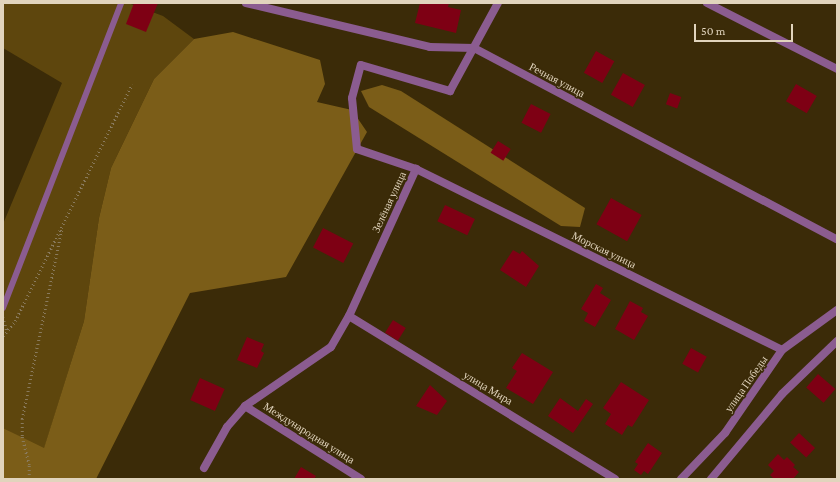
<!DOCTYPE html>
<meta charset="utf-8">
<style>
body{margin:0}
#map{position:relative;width:840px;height:482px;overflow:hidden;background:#3b2b08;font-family:"Crimson Pro",serif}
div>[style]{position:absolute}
.green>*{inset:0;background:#5e460d}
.forest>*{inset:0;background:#7b5d18}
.building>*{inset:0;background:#7e0014;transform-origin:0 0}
.path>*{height:2.5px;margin-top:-1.25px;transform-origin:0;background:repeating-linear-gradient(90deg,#897a5d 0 1px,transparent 0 4px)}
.lane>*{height:5.5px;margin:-2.75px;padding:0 2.75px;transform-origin:2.75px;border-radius:2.75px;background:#8b5c90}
.street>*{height:8px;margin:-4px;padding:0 4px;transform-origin:4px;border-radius:4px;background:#8b5c90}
span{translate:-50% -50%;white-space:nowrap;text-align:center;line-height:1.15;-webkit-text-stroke:3px #3b2b08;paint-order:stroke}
.street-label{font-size:11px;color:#e1d4bd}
.frame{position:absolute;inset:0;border:4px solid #e1d4bd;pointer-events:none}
.scale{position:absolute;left:694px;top:24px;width:99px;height:18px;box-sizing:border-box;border:2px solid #e1d4bd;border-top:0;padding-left:5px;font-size:12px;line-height:14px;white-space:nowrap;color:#e1d4bd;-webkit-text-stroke:3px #3b2b08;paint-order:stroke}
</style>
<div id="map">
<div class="green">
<i style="clip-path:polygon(3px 3px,128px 3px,163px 16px,194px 39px,154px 79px,111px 168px,99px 218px,84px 321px,44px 449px,3px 428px,3px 224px,62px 83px,3px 48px)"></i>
</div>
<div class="forest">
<i style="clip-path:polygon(233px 32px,320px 60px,325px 84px,317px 102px,352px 110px,367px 132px,286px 277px,190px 293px,96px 479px,3px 479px,3px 428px,44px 448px,84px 321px,99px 218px,111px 168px,154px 79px,194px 39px)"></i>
<i style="clip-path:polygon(382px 85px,401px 91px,585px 208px,580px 227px,561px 226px,369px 107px,361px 91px)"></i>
</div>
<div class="building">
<i style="clip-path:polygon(134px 3px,158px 3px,146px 32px,126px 24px)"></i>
<i style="clip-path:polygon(420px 3px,449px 3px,448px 7px,461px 10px,456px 33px,415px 23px)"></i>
<i style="left:596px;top:51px;width:21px;height:25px;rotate:29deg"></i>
<i style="left:623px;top:73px;width:25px;height:25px;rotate:29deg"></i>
<i style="left:796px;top:84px;width:24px;height:20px;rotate:30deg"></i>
<i style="left:670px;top:93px;width:12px;height:12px;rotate:20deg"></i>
<i style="left:531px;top:104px;width:22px;height:21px;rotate:27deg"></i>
<i style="left:498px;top:141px;width:15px;height:14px;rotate:32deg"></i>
<i style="left:611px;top:198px;width:35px;height:30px;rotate:29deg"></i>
<i style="left:445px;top:205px;width:33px;height:18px;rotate:25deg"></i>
<i style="left:323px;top:228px;width:34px;height:22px;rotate:27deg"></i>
<i style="clip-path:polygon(513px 250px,520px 254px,522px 251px,539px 266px,526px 287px,500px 270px)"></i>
<i style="clip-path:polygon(596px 284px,603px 288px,600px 293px,611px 300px,595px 327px,584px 321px,588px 313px,581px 309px)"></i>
<i style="clip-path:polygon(630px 301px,643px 308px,641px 312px,648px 316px,634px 340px,615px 329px)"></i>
<i style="left:393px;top:320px;width:15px;height:15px;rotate:32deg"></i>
<i style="clip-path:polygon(247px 337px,264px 344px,261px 351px,264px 353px,257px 368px,237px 360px)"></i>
<i style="left:691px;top:348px;width:18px;height:18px;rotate:29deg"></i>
<i style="clip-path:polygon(522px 353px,553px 372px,533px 404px,506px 388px,517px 371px,512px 368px)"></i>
<i style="left:818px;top:374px;width:23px;height:18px;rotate:41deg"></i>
<i style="left:200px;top:378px;width:27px;height:24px;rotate:24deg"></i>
<i style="clip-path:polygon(621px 382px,649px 400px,632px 427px,628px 425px,622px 435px,605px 424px,611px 414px,603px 408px)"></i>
<i style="clip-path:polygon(430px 385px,447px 401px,437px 415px,416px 406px)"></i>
<i style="clip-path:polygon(560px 398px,578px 411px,586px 399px,593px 404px,573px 433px,548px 416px)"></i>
<i style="left:799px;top:433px;width:22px;height:13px;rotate:43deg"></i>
<i style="clip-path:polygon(648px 443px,662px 453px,648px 474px,644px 471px,641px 475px,634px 470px,638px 464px,635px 462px)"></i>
<i style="clip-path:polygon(778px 454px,784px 460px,787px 457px,795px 465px,793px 467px,799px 472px,793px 479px,774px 479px,770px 475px,774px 471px,768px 465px)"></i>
<i style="clip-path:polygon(301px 467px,316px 476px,314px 479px,294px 479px)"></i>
</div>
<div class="path">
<i style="left:3px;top:317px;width:15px;rotate:74deg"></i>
<i style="left:3px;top:336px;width:19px;rotate:-51deg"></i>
<i style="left:15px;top:321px;width:264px;rotate:-63.7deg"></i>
<i style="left:29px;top:479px;width:14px;rotate:-90deg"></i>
<i style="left:29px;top:465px;width:30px;rotate:-104deg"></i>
<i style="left:22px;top:436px;width:17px;rotate:-90deg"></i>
<i style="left:22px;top:419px;width:195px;rotate:-78.2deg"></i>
</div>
<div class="lane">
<i style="left:3px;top:308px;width:327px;rotate:-68.8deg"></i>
</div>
<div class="street">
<i style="left:246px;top:3px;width:189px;rotate:13.4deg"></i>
<i style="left:430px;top:47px;width:44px;rotate:1.3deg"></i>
<i style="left:474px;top:48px;width:410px;rotate:27.8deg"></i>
<i style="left:707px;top:3px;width:146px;rotate:26.9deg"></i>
<i style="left:416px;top:169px;width:408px;rotate:26.3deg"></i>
<i style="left:349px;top:316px;width:312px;rotate:31.5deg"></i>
<i style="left:245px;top:406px;width:137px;rotate:32.2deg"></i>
<i style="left:204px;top:468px;width:47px;rotate:-60.7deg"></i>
<i style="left:227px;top:427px;width:28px;rotate:-49deg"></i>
<i style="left:245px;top:406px;width:104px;rotate:-34.5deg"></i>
<i style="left:331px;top:347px;width:36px;rotate:-60deg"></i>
<i style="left:349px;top:316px;width:162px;rotate:-65.5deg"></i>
<i style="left:416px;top:169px;width:62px;rotate:-161.3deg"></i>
<i style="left:357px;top:149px;width:51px;rotate:-95.6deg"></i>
<i style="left:352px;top:98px;width:34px;rotate:-75deg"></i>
<i style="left:361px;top:65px;width:93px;rotate:16.3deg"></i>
<i style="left:450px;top:91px;width:100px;rotate:-61.4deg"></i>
<i style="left:681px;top:479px;width:64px;rotate:-46.3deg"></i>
<i style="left:725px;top:433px;width:101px;rotate:-55.5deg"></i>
<i style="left:782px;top:350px;width:68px;rotate:-36deg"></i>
<i style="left:711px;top:479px;width:111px;rotate:-50.1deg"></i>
<i style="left:782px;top:394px;width:76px;rotate:-43.9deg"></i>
</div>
<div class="street-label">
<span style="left:557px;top:80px;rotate:28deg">Речная улица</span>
<span style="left:389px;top:202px;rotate:-65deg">Зелёная улица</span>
<span style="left:604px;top:250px;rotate:26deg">Морская улица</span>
<span style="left:746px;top:384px;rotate:-55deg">улица Победы</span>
<span style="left:488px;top:388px;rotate:31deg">улица Мира</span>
<span style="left:309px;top:433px;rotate:32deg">Международная улица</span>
</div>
<div class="frame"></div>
<div class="scale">50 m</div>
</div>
